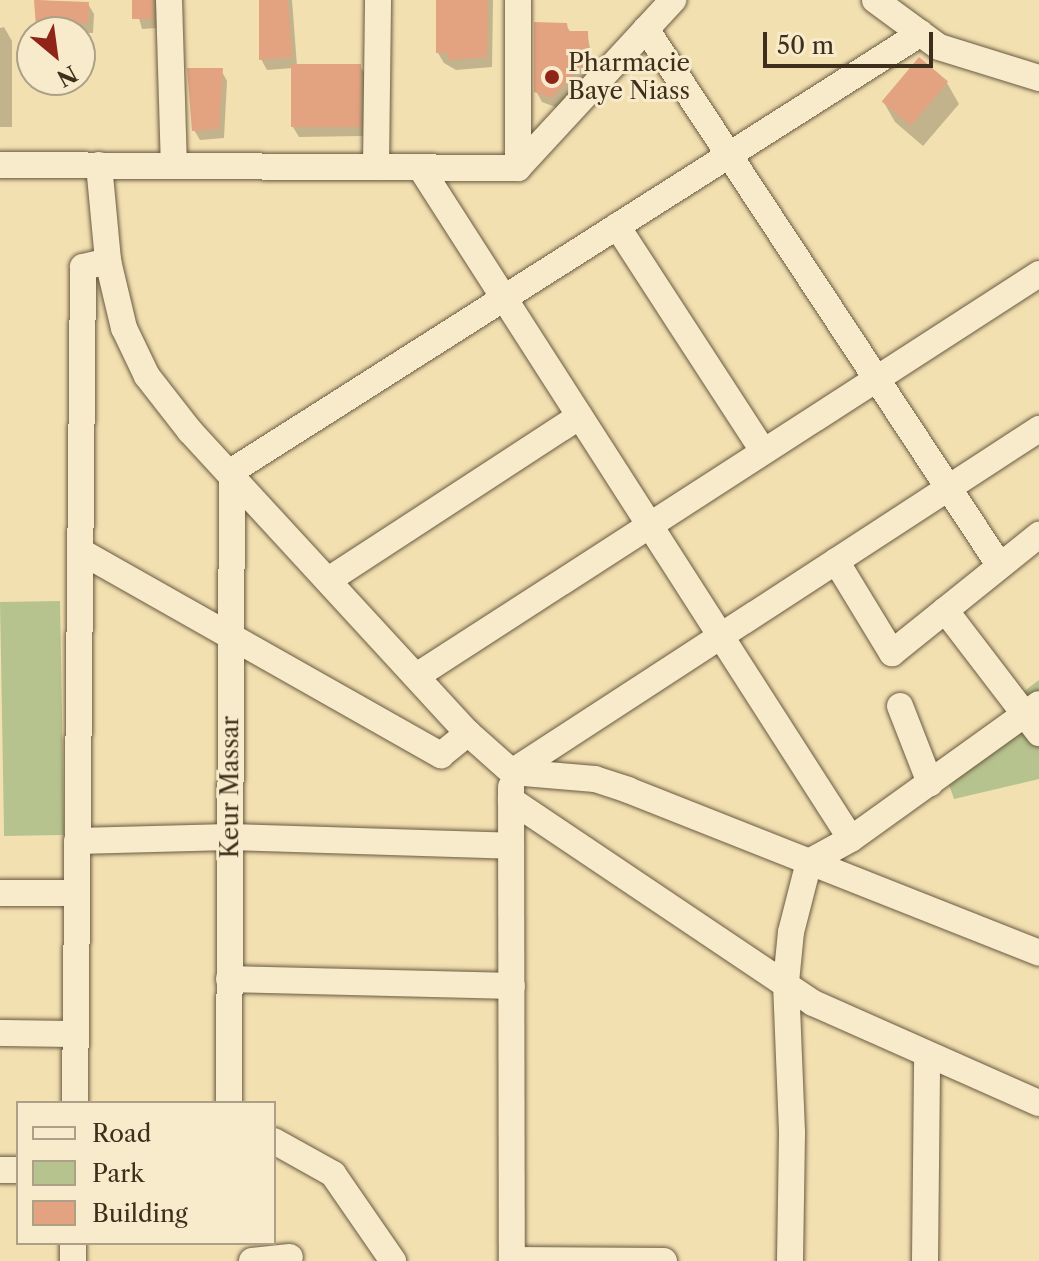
<!DOCTYPE html>
<style>
body{margin:0}
#map{position:relative;width:1039px;height:1261px;overflow:hidden;background:#f3e0b1;font-family:"Libre Caslon Text",serif}
div>[style]{position:absolute}
.green>*{inset:0;background:#b7c38e;transform-origin:0 0}
.shadow>*{inset:0;background:#0003}
.building>*{inset:0;background:#e3a380;transform-origin:0 0}
.roads{filter:drop-shadow(0 0 2px #6a5b41) drop-shadow(0 0 2px #6a5b41)}
.minor>*{height:26px;margin:-13px;padding:0 13px;transform-origin:13px;border-radius:13px;background:#f7ebcc}
.dots>*{width:22px;height:22px;translate:-50% -50%;box-sizing:border-box;border:4px solid #f7ebcc;border-radius:50%}
span{translate:-50% -50%;white-space:nowrap;text-align:center;line-height:1.15;-webkit-text-stroke:6px #f7ebcc;paint-order:stroke}
.poi-label{font-size:24px;color:#3d2f1c}
.left{translate:0 -50%;text-align:left}
.street-label{font-size:24px;color:#3d2f1c}
.legend{position:absolute;left:16px;top:1101px;width:260px;height:144px;box-sizing:border-box;background:#f7ebcc;border:2px solid #ada086;margin:0;padding:10px 14px;list-style:none;font-size:24px;color:#3d2f1c}
.legend li{display:flex;align-items:center;gap:16px;height:40px}
.legend b{width:40px;border:2px solid #ada086}
.north{position:absolute;left:16px;top:16px;width:80px;height:80px;box-sizing:border-box;background:#f7ebcc;border:2px solid #ada086;border-radius:50%;rotate:151deg;font-size:22px;font-weight:700;line-height:32px;text-align:center;color:#3d2f1c}
.north::after{content:'';display:block;margin:auto;width:28px;height:36px;background:#8f2418;clip-path:polygon(50% 0,100% 100%,50% 72%,0 100%)}
.scale{position:absolute;left:763px;top:32px;width:170px;height:36px;box-sizing:border-box;border:4px solid #3d2f1c;border-top:0;padding-left:10px;font-size:24px;line-height:28px;white-space:nowrap;color:#3d2f1c;-webkit-text-stroke:6px #f7ebcc;paint-order:stroke}
</style>
<div id="map">
<div class="green">
<i style="left:60px;top:601px;width:234px;height:60px;rotate:89deg"></i>
<i style="clip-path:polygon(1039px 680px,1039px 779px,954px 799px,945px 773px,996px 748px,1007px 704px)"></i>
</div>
<div class="shadow">
<i style="clip-path:polygon(36px 0,88px 4px,94px 14px,93px 33px,41px 32px)"></i>
<i style="clip-path:polygon(134px 0,157px 0,158px 28px,142px 29px)"></i>
<i style="clip-path:polygon(260px 0,292px 0,297px 66px,360px 66px,366px 76px,363px 136px,299px 137px,293px 127px,293px 68px,267px 70px,261px 59px)"></i>
<i style="clip-path:polygon(438px 0,493px 0,492px 67px,456px 70px,444px 63px,438px 53px)"></i>
<i style="clip-path:polygon(566px 25px,571px 33px,587px 33px,594px 69px,558px 108px,542px 102px,536px 91px)"></i>
<i style="clip-path:polygon(4px 27px,12px 41px,12px 127px,0 127px,0 28px)"></i>
<i style="clip-path:polygon(919px 59px,947px 83px,959px 104px,923px 146px,895px 122px,883px 101px)"></i>
<i style="clip-path:polygon(221px 70px,227px 81px,224px 138px,200px 140px,194px 130px)"></i>
</div>
<div class="building">
<i style="clip-path:polygon(34px 0,89px 2px,88px 23px,36px 27px)"></i>
<i style="left:132px;top:0;width:21px;height:19px"></i>
<i style="clip-path:polygon(259px 0,288px 0,292px 57px,259px 60px)"></i>
<i style="clip-path:polygon(436px 0,488px 0,487px 57px,448px 60px,448px 53px,436px 53px)"></i>
<i style="clip-path:polygon(534px 22px,567px 23px,568px 31px,588px 31px,589px 58px,552px 98px,534px 92px)"></i>
<i style="left:919px;top:57px;width:38px;height:58px;rotate:40deg"></i>
<i style="left:291px;top:64px;width:70px;height:63px"></i>
<i style="clip-path:polygon(187px 68px,223px 68px,219px 129px,192px 131px)"></i>
</div>
<div class="roads">
<div class="minor">
<i style="left:169px;top:0;width:164px;rotate:88.3deg"></i>
<i style="left:518px;top:0;width:168px;rotate:90deg"></i>
<i style="left:875px;top:0;width:79px;rotate:36.3deg"></i>
<i style="left:939px;top:47px;width:105px;rotate:17.2deg"></i>
<i style="left:646px;top:29px;width:643px;rotate:56.61deg"></i>
<i style="left:0;top:165px;width:518px;rotate:0.33deg"></i>
<i style="left:518px;top:168px;width:229px;rotate:-47.3deg"></i>
<i style="left:99px;top:165px;width:96px;rotate:84.6deg"></i>
<i style="left:108px;top:261px;width:69px;rotate:76.6deg"></i>
<i style="left:124px;top:328px;width:53px;rotate:64.4deg"></i>
<i style="left:147px;top:376px;width:70px;rotate:52deg"></i>
<i style="left:190px;top:431px;width:410px;rotate:47.4deg"></i>
<i style="left:468px;top:733px;width:59px;rotate:41.6deg"></i>
<i style="left:512px;top:772px;width:83px;rotate:4.8deg"></i>
<i style="left:595px;top:779px;width:35px;rotate:18deg"></i>
<i style="left:628px;top:790px;width:442px;rotate:21.6deg"></i>
<i style="left:376px;top:167px;width:167px;rotate:-89.3deg"></i>
<i style="left:420px;top:167px;width:798px;rotate:57.33deg"></i>
<i style="left:617px;top:226px;width:268px;rotate:57deg"></i>
<i style="left:80px;top:551px;width:415px;rotate:29.5deg"></i>
<i style="left:441px;top:755px;width:35px;rotate:-39deg"></i>
<i style="left:836px;top:561px;width:108px;rotate:58.7deg"></i>
<i style="left:892px;top:653px;width:189px;rotate:-38.8deg"></i>
<i style="left:330px;top:579px;width:298px;rotate:-33.1deg"></i>
<i style="left:945px;top:610px;width:155px;rotate:52.6deg"></i>
<i style="left:418px;top:675px;width:739px;rotate:-32.85deg"></i>
<i style="left:900px;top:706px;width:83px;rotate:68.7deg"></i>
<i style="left:512px;top:772px;width:629px;rotate:-33.06deg"></i>
<i style="left:511px;top:787px;width:474px;rotate:89.9deg"></i>
<i style="left:511px;top:800px;width:364px;rotate:33.9deg"></i>
<i style="left:813px;top:1003px;width:247px;rotate:23.9deg"></i>
<i style="left:77px;top:841px;width:153px;rotate:-1.5deg"></i>
<i style="left:230px;top:837px;width:281px;rotate:1.8deg"></i>
<i style="left:0;top:893px;width:77px"></i>
<i style="left:229px;top:979px;width:283px;rotate:1.4deg"></i>
<i style="left:0;top:1033px;width:75px;rotate:0.8deg"></i>
<i style="left:75px;top:1103px;width:836px;rotate:-89.45deg"></i>
<i style="left:83px;top:267px;width:26px;rotate:-13deg"></i>
<i style="left:229px;top:1103px;width:632px;rotate:-89.73deg"></i>
<i style="left:232px;top:471px;width:816px;rotate:-32.44deg"></i>
<i style="left:274px;top:1141px;width:68px;rotate:29.2deg"></i>
<i style="left:333px;top:1174px;width:106px;rotate:55.4deg"></i>
<i style="left:0;top:1170px;width:18px"></i>
<i style="left:512px;top:1260px;width:152px;rotate:0.4deg"></i>
<i style="left:73px;top:1261px;width:18px;rotate:-90deg"></i>
<i style="left:252px;top:1261px;width:38px;rotate:-6deg"></i>
<i style="left:790px;top:1261px;width:129px;rotate:-89.1deg"></i>
<i style="left:792px;top:1132px;width:150px;rotate:-92.3deg"></i>
<i style="left:786px;top:982px;width:50px;rotate:-84.3deg"></i>
<i style="left:791px;top:932px;width:72px;rotate:-75.6deg"></i>
<i style="left:809px;top:862px;width:48px;rotate:-28.7deg"></i>
<i style="left:851px;top:839px;width:231px;rotate:-35.7deg"></i>
<i style="left:925px;top:1261px;width:204px;rotate:-89.4deg"></i>
</div>
</div>
<div class="dots">
<i style="left:552px;top:77px;background:#8f2418"></i>
</div>
<div class="poi-label">
<span class="left" style="left:568px;top:77px">Pharmacie<br>Baye Niass</span>
</div>
<div class="street-label">
<span style="left:230px;top:787px;rotate:-90deg">Keur Massar</span>
</div>
<ul class="legend">
<li><b style="height:10px;background:#f7ebcc"></b>Road</li>
<li><b style="height:22px;background:#b7c38e"></b>Park</li>
<li><b style="height:22px;background:#e3a380"></b>Building</li>
</ul>
<div class="north">N</div>
<div class="scale">50 m</div>
</div>
